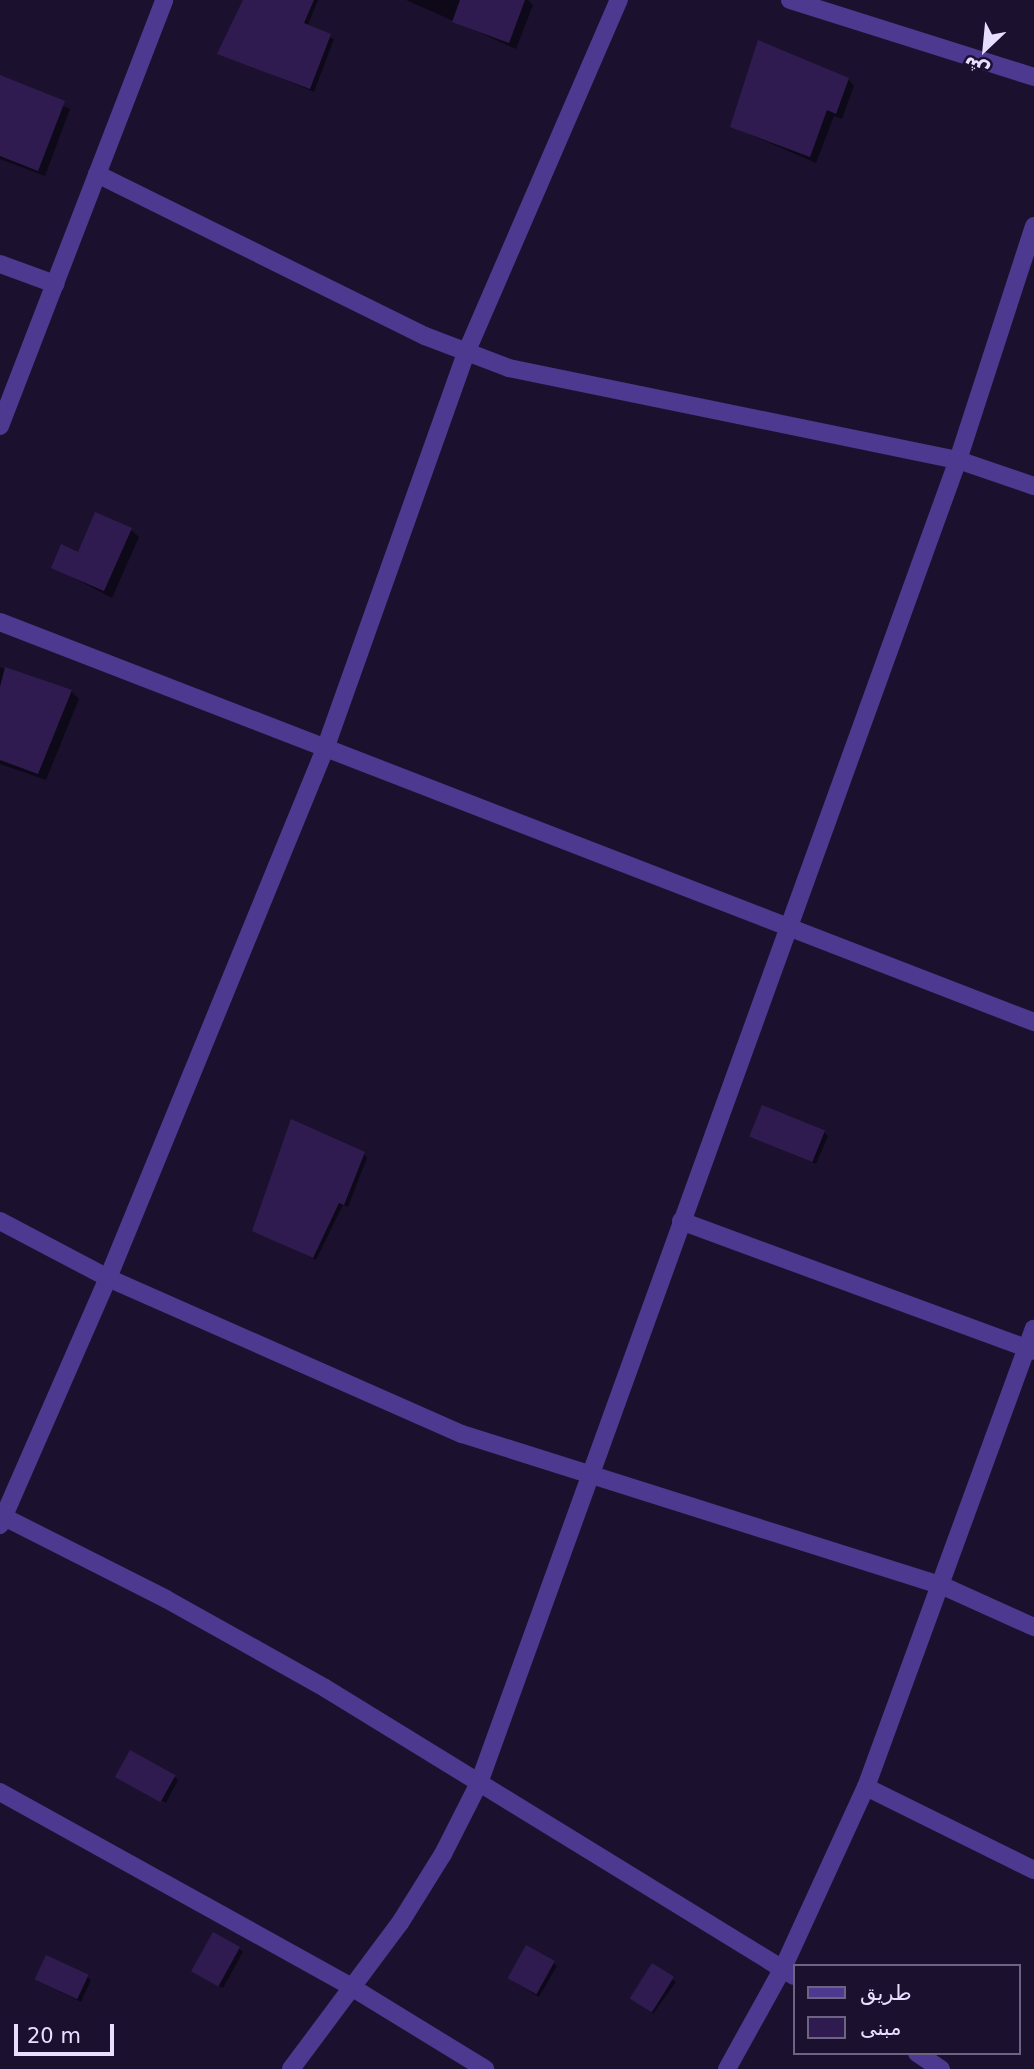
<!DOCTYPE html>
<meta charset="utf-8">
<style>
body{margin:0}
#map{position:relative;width:1034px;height:2069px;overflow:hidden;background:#1b112e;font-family:"DejaVu Sans","Noto Sans Arabic",sans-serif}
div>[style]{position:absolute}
.shadow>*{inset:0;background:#0007}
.building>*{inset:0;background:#301b50;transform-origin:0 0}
.minor>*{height:18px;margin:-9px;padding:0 9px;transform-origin:9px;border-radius:9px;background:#4d398f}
span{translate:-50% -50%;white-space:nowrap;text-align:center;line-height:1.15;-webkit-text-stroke:5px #1b112e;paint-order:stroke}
.legend{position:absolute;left:793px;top:1964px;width:228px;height:91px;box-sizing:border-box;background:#1b112e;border:2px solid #6d6382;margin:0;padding:9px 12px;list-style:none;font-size:21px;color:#e8deff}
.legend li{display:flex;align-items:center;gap:14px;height:35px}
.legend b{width:35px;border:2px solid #6d6382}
.north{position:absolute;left:950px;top:14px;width:70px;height:70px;-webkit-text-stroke:5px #1b112e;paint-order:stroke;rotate:206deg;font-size:19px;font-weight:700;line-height:28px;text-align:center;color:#e8deff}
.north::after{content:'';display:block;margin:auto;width:24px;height:32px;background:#e8deff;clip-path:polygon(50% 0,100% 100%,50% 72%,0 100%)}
.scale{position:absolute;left:14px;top:2024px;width:100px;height:32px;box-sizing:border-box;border:4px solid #e8deff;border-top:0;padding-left:9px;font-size:21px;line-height:24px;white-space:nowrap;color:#e8deff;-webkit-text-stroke:5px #1b112e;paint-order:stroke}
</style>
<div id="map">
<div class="shadow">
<i style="clip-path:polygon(245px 0,318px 0,307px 27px,334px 39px,314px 92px,219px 53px)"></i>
<i style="clip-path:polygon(406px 0,528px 0,533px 5px,516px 49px)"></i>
<i style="clip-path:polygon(0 78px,70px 109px,45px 176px,0 159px)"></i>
<i style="clip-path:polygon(848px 79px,854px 86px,842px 119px,834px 116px,816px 163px,732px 127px)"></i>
<i style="clip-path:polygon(131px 530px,139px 537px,112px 598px,53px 567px)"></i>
<i style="clip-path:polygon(0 667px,71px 691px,79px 699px,46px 780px,0 764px)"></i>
<i style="clip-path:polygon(824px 1132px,828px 1136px,816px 1164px,753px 1137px)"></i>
<i style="clip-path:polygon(364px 1154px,367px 1158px,348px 1207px,343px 1205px,316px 1260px,254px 1231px)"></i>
<i style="clip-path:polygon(175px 1777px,178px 1780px,166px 1803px,118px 1778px)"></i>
<i style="clip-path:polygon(239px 1948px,243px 1952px,223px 1988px,194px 1972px)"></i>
<i style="clip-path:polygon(553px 1963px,557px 1966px,539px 1997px,513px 1981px)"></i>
<i style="clip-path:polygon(653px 1966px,676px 1982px,653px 2014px,634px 2000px)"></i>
<i style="clip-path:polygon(88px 1977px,91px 1980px,81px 2002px,38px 1981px)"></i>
</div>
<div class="building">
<i style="clip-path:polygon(243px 0,314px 0,304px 23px,331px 34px,310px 89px,217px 54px)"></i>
<i style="clip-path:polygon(460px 0,525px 0,509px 43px,452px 22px)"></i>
<i style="clip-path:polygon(758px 40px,849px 78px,836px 114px,827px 110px,810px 157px,730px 127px)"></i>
<i style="clip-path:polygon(0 75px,65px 101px,38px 171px,0 156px)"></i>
<i style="clip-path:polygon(95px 512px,132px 528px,104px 591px,51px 568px,61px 544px,78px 552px)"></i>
<i style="clip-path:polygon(5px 667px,72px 690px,38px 774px,0 760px,0 687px)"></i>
<i style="left:762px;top:1105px;width:68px;height:34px;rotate:22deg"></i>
<i style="clip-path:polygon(291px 1119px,365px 1152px,344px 1205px,339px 1203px,313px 1258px,252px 1231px)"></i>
<i style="left:130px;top:1750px;width:52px;height:31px;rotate:29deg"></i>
<i style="left:213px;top:1932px;width:31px;height:45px;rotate:29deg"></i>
<i style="left:526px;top:1945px;width:33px;height:38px;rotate:29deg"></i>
<i style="left:46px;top:1955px;width:47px;height:27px;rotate:25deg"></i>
<i style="left:652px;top:1963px;width:26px;height:42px;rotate:32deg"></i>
</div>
<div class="minor">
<i style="left:790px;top:0;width:256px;rotate:17.5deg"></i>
<i style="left:97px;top:174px;width:366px;rotate:26.3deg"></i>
<i style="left:425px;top:336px;width:90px;rotate:20.9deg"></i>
<i style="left:509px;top:368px;width:458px;rotate:11.6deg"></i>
<i style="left:958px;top:460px;width:80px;rotate:18.9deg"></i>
<i style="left:0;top:264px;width:59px;rotate:20deg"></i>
<i style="left:0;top:426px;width:456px;rotate:-68.9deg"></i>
<i style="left:0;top:622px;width:1109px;rotate:21.15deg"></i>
<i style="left:0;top:1221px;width:122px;rotate:27.8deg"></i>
<i style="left:108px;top:1278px;width:387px;rotate:23.8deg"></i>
<i style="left:462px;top:1434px;width:504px;rotate:17.54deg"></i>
<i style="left:943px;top:1586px;width:100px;rotate:24.3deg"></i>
<i style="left:681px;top:1221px;width:376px;rotate:20.2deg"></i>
<i style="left:0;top:1515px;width:186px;rotate:26.8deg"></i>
<i style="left:166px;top:1599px;width:182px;rotate:29.2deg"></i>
<i style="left:325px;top:1688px;width:550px;rotate:31.55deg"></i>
<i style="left:0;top:1525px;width:270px;rotate:-66.4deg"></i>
<i style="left:108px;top:1278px;width:572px;rotate:-67.7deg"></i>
<i style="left:325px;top:749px;width:420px;rotate:-70.4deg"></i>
<i style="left:466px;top:353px;width:385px;rotate:-66.6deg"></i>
<i style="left:866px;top:1787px;width:187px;rotate:26.3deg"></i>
<i style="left:0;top:1792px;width:404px;rotate:29deg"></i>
<i style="left:353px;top:1988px;width:155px;rotate:31.5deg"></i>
<i style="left:917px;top:2053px;width:29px;rotate:34deg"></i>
<i style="left:291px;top:2069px;width:182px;rotate:-53.3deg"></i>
<i style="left:400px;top:1923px;width:81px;rotate:-58.1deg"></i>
<i style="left:443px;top:1854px;width:80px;rotate:-63.1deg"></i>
<i style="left:479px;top:1783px;width:1407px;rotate:-70.1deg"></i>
<i style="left:958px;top:460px;width:246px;rotate:-72deg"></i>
<i style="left:727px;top:2069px;width:115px;rotate:-61deg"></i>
<i style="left:783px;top:1968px;width:199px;rotate:-65.4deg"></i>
<i style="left:866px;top:1787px;width:488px;rotate:-69.9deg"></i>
</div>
<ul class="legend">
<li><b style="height:9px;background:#4d398f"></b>طريق</li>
<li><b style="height:19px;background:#301b50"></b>مبنى</li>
</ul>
<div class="north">ش</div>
<div class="scale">20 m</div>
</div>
